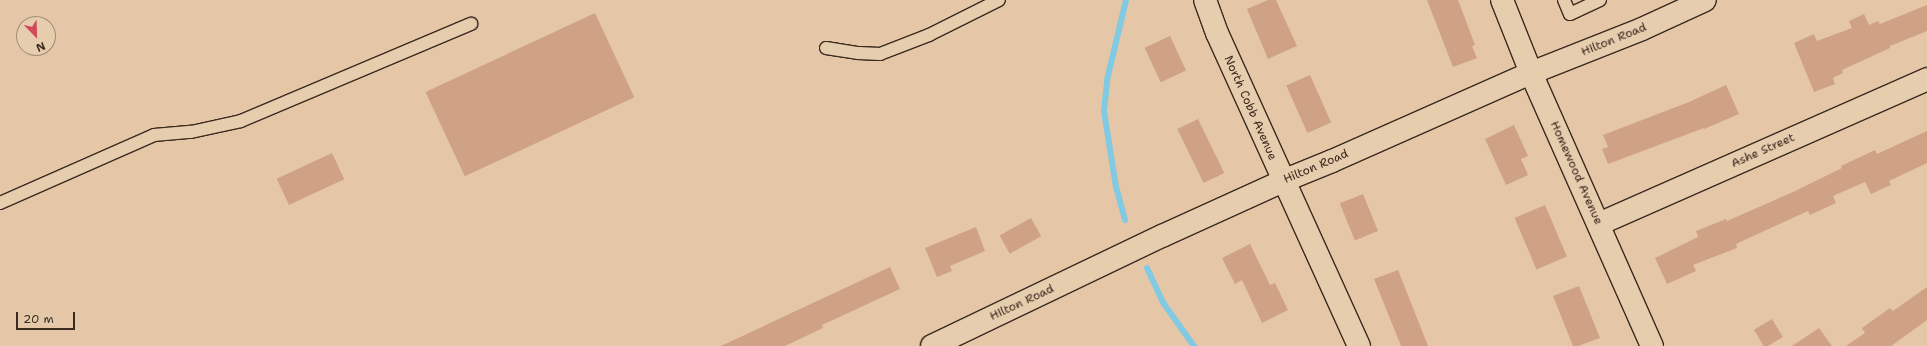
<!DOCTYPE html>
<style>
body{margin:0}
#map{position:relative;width:1927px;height:346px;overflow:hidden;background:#e5c7a8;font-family:"Shantell Sans",sans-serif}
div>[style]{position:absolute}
.stream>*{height:6px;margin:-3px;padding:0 3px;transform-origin:3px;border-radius:3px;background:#81cae2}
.building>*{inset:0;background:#cfa185;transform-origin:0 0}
.roads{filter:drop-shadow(1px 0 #3b2a1e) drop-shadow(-1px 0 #3b2a1e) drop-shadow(0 1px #3b2a1e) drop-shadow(0 -1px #3b2a1e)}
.lane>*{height:12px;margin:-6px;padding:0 6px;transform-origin:6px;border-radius:6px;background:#e6cdae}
.street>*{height:22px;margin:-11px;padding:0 11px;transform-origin:11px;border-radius:11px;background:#e6cdae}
span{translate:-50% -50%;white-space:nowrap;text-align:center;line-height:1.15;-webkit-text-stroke:4px #e6cdae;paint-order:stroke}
.street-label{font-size:12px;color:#3b2a1e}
.north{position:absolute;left:16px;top:16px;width:40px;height:40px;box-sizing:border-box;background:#e6cdae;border:1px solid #a28c74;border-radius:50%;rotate:157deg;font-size:11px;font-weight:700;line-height:16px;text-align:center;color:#3b2a1e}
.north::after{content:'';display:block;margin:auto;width:14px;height:18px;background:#d1495b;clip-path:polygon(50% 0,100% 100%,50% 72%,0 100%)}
.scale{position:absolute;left:16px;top:312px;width:59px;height:18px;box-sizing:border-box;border:2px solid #3b2a1e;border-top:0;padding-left:5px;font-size:12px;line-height:14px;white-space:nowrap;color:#3b2a1e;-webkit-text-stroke:3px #e6cdae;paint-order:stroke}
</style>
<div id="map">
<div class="stream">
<i style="left:1125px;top:220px;width:34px;rotate:-105deg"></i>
<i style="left:1116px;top:187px;width:77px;rotate:-99deg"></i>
<i style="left:1104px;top:111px;width:31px;rotate:-84deg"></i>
<i style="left:1107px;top:80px;width:82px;rotate:-76.6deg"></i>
<i style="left:1147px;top:268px;width:40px;rotate:65deg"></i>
<i style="left:1164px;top:304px;width:52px;rotate:54.5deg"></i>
</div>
<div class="building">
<i style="clip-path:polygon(1268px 0,1276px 0,1297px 46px,1268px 59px,1247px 9px)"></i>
<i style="clip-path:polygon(1427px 0,1458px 0,1475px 45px,1472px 46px,1477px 58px,1453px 67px)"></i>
<i style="clip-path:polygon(1927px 5px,1927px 31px,1890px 46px,1890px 48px,1842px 70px,1843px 73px,1833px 78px,1835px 84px,1814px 92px,1794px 43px,1814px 34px,1817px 41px,1852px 28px,1849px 21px,1864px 14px,1869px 25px,1878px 21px,1880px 24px)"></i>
<i style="left:595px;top:13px;width:93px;height:187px;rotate:65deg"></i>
<i style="left:1170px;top:36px;width:38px;height:28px;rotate:65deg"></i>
<i style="left:1310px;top:75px;width:52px;height:26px;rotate:66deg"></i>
<i style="clip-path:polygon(1726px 85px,1739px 114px,1704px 129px,1704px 128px,1608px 164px,1602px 149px,1608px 147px,1603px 135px,1689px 102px)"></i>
<i style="left:1198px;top:119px;width:60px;height:23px;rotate:64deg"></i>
<i style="clip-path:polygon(1514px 125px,1528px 156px,1521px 159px,1528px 175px,1506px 185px,1485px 139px)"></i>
<i style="clip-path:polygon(1927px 131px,1927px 163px,1889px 181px,1891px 185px,1871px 194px,1865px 182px,1833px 196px,1836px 203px,1810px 215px,1808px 211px,1736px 244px,1737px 248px,1693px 265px,1696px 271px,1667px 284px,1655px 258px,1698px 237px,1696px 231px,1726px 219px,1727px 221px,1793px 192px,1842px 168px,1841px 166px,1875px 150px,1877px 154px)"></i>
<i style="left:332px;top:153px;width:29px;height:61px;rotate:65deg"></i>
<i style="left:1363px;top:194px;width:40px;height:25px;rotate:68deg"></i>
<i style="left:1545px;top:205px;width:56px;height:33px;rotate:67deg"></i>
<i style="left:1031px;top:218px;width:21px;height:36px;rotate:61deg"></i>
<i style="clip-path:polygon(976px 227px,985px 251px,950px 266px,952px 271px,937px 277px,925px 248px)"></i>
<i style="clip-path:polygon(1250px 244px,1270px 285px,1275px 283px,1288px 310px,1262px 323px,1242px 280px,1235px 284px,1222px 258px)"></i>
<i style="clip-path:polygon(890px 267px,900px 289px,822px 325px,823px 328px,785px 346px,721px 346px)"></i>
<i style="clip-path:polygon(1398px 270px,1428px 346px,1401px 346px,1374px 279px)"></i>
<i style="clip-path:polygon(1579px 286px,1600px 338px,1578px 346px,1573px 346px,1553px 296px)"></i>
<i style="clip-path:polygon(1927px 287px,1927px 320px,1891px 346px,1846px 346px,1865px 333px,1862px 328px,1890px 308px,1893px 311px)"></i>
<i style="left:1772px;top:319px;width:21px;height:21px;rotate:59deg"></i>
<i style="clip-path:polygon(1819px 328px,1832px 346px,1792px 346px)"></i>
</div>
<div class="roads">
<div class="lane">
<i style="left:1564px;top:0;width:15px;rotate:67deg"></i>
<i style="left:1570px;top:14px;width:33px;rotate:-25deg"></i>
<i style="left:826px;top:48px;width:33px;rotate:9deg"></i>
<i style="left:859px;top:53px;width:21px;rotate:3deg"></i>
<i style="left:880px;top:54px;width:53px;rotate:-21.2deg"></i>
<i style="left:929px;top:35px;width:78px;rotate:-26.6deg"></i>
<i style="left:0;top:203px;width:168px;rotate:-23.8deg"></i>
<i style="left:154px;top:135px;width:37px;rotate:-5deg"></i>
<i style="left:191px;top:132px;width:51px;rotate:-12.4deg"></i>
<i style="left:241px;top:121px;width:250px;rotate:-22.9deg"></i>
</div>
<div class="street">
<i style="left:1205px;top:0;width:35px;rotate:70deg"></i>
<i style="left:1217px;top:33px;width:344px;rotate:65.6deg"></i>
<i style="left:1502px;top:0;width:79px;rotate:68.3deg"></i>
<i style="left:1531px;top:73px;width:299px;rotate:66.1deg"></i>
<i style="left:1599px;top:224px;width:359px;rotate:-23.8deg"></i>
<i style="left:932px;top:346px;width:255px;rotate:-25.6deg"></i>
<i style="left:1162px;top:236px;width:133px;rotate:-24.4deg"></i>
<i style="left:1283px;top:181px;width:53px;rotate:-22.2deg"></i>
<i style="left:1332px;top:161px;width:218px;rotate:-23.9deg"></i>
<i style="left:1531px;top:73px;width:119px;rotate:-21.6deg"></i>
<i style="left:1642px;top:29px;width:69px;rotate:-24.7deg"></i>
</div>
</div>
<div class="street-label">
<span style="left:1614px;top:40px;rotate:-22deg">Hilton Road</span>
<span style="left:1250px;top:108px;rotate:66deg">North Cobb Avenue</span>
<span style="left:1763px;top:151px;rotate:-24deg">Ashe Street</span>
<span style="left:1316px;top:167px;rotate:-23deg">Hilton Road</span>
<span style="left:1576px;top:173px;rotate:66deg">Homewood Avenue</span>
<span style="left:1022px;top:303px;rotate:-25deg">Hilton Road</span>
</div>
<div class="north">N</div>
<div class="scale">20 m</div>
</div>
